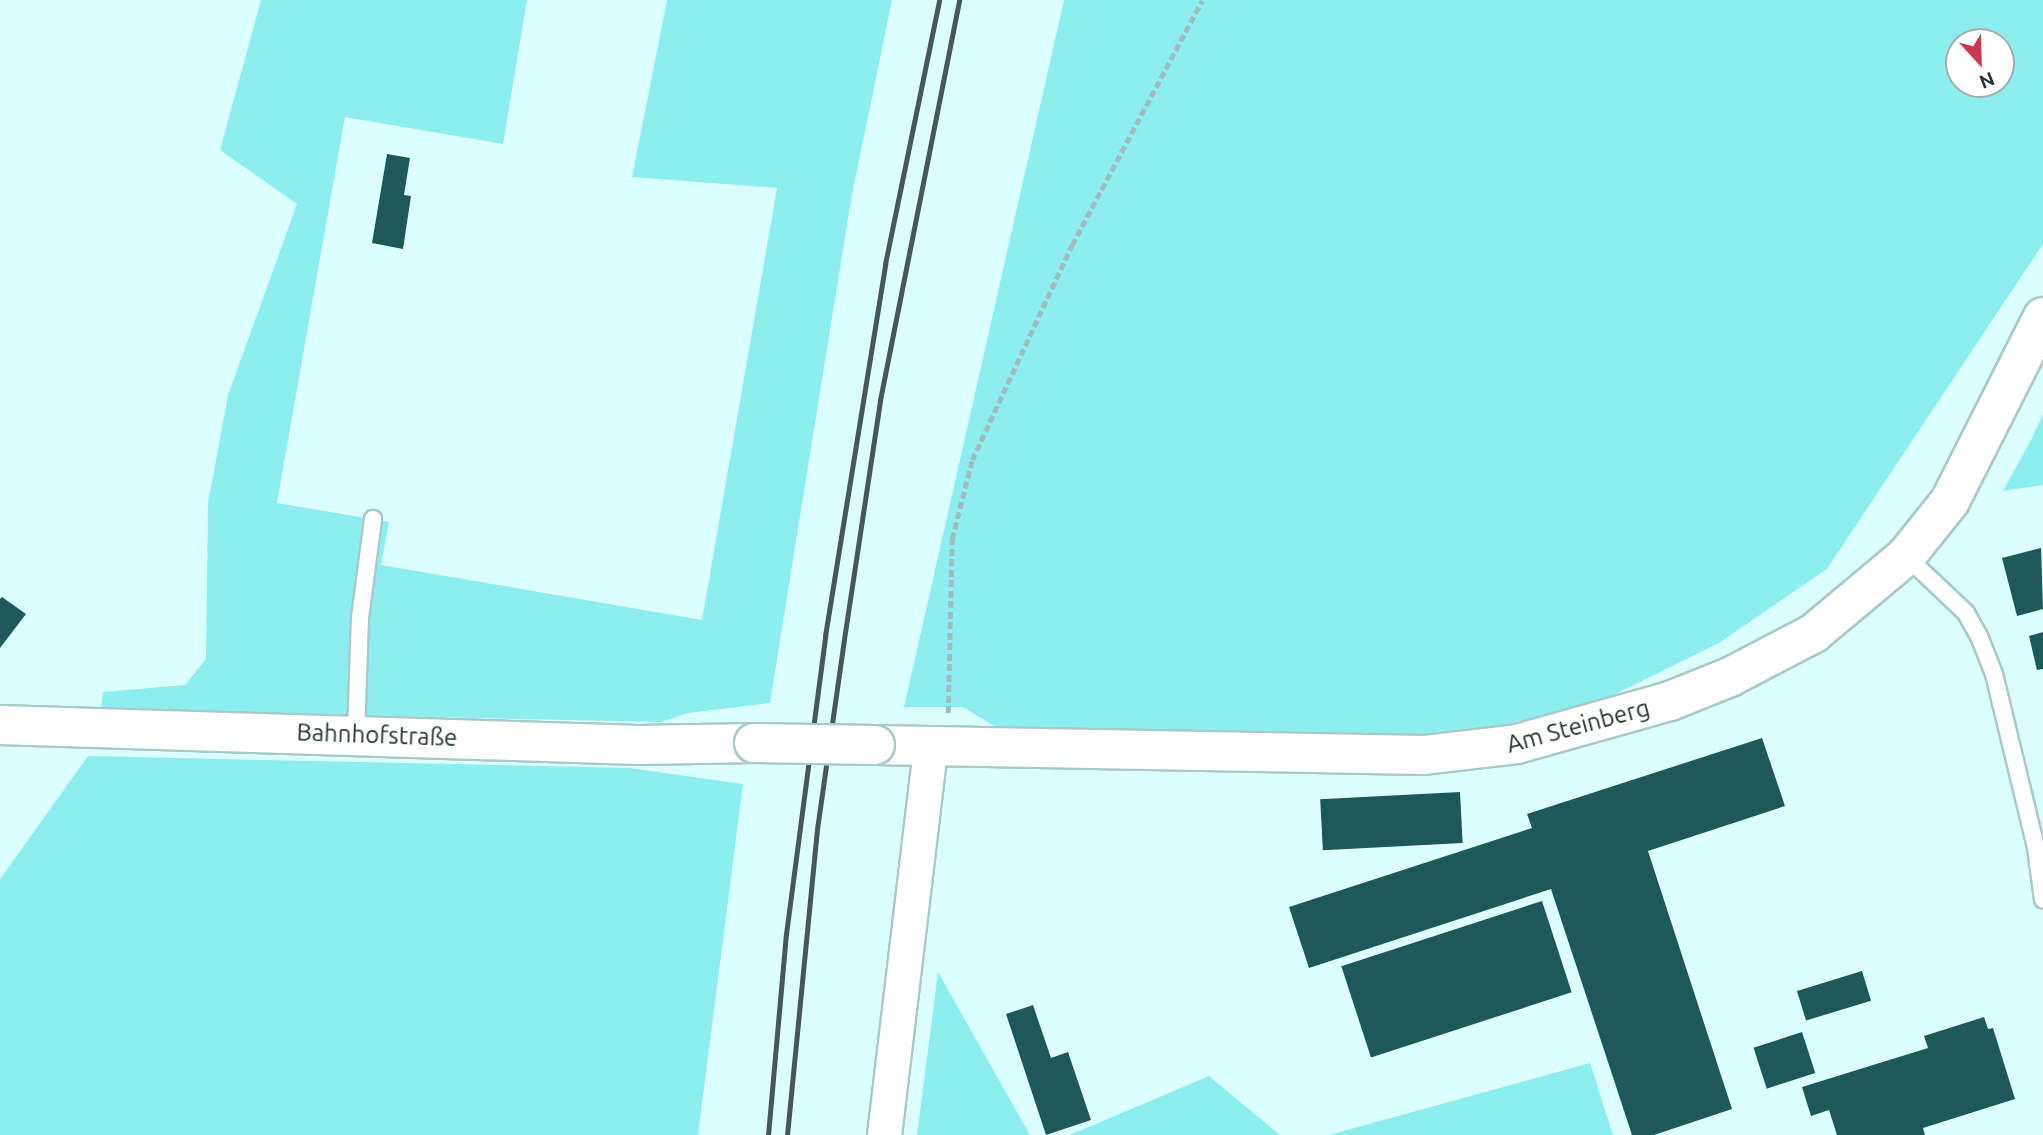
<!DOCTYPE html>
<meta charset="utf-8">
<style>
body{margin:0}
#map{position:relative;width:2043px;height:1135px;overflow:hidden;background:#dcffff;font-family:Ubuntu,sans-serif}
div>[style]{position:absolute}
.green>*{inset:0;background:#8deeef}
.building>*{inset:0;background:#1e595a;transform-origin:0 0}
.path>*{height:4.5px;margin-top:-2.25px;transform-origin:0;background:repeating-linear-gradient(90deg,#a0bcbc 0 7px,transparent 0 10.5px)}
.roads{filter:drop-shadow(2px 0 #a9caca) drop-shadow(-2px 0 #a9caca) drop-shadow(0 2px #a9caca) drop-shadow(0 -2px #a9caca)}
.service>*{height:16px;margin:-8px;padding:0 8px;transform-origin:8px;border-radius:8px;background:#fff}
.minor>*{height:33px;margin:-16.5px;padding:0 16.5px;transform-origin:16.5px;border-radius:16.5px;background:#fff}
.secondary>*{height:38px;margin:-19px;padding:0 19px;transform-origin:19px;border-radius:19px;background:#fff}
.rail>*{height:5px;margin:-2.5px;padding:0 2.5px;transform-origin:2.5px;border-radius:2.5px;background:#465858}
.bridges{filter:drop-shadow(2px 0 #a9caca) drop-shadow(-2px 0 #a9caca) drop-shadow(0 2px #a9caca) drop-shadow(0 -2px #a9caca)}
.secondary-bridge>*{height:38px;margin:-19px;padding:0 19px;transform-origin:19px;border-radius:19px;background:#fff}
span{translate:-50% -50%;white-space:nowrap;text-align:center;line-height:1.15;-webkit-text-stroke:7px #fff;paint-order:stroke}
.street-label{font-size:24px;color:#253333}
.north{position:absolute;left:1945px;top:28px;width:70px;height:70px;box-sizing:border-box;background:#fff;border:2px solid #a8adad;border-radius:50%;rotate:158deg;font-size:19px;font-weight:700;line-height:28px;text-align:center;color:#253333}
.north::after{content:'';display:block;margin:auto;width:24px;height:32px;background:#c9394f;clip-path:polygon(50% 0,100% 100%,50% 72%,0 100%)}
</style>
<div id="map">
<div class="green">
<i style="clip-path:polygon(261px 0,527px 0,503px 144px,345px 117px,277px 503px,389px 522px,381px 565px,702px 620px,777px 188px,632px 177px,667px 0,892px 0,851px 200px,770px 703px,688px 713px,660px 722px,101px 710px,103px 692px,185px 685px,206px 659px,208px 503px,228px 395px,297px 204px,220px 150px)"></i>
<i style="clip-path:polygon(evenodd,1064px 0,2043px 0,2043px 244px,1827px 569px,1719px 643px,1583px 710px,1492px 732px,1403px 737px,994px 726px,963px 707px,904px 707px,1064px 0,1959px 42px,2001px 42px,2001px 84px,1959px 84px,1959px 42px)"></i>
<i style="clip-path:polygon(2043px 414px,2043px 485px,2003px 491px,2031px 440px)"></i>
<i style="clip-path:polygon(88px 756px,629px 768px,743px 784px,698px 1135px,0 1135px,0 879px)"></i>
<i style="clip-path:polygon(938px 972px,1030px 1135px,917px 1135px)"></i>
<i style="clip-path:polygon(1590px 1063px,1613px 1135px,1329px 1135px)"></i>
<i style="clip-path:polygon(1209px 1076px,1280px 1135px,1070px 1135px)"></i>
</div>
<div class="building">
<i style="clip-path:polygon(387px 154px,410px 158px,404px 195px,411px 196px,403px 249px,372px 243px)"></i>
<i style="clip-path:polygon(2041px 548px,2043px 609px,2017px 616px,2002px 558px)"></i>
<i style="clip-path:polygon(2px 597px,26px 614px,0 648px,0 599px)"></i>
<i style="clip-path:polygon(2043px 632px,2043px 669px,2037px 670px,2029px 636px)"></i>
<i style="clip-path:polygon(1762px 738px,1785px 806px,1648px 851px,1732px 1109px,1654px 1135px,1632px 1135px,1551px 889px,1309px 968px,1289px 907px,1532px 828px,1527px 814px)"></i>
<i style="left:1460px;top:792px;width:51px;height:140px;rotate:87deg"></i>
<i style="left:1542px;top:901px;width:96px;height:211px;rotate:72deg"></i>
<i style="left:1862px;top:971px;width:31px;height:68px;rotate:73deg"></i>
<i style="clip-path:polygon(1033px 1005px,1051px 1058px,1068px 1052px,1091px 1120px,1046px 1135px,1006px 1014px)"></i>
<i style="clip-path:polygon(1984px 1017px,1988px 1029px,1993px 1028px,2015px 1099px,1923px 1128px,1925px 1135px,1837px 1135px,1829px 1110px,1811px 1116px,1802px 1087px,1928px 1048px,1924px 1036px)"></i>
<i style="left:1802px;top:1032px;width:43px;height:51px;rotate:72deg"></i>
</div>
<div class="path">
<i style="left:948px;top:713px;width:174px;rotate:-88.7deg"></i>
<i style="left:952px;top:539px;width:81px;rotate:-75.8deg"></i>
<i style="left:972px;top:460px;width:237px;rotate:-65.1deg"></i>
<i style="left:1072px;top:245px;width:277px;rotate:-62deg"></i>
</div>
<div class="roads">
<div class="service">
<i style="left:1906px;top:556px;width:83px;rotate:43.5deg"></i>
<i style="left:1966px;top:613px;width:26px;rotate:61deg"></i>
<i style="left:1979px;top:636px;width:41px;rotate:68.5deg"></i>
<i style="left:1994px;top:674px;width:179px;rotate:76.4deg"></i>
<i style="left:2036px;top:848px;width:52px;rotate:82.3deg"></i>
<i style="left:356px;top:733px;width:115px;rotate:-88deg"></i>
<i style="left:360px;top:618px;width:100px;rotate:-82.5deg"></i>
</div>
<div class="minor">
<i style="left:884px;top:1135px;width:391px;rotate:-83.2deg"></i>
</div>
<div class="secondary">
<i style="left:0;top:725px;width:639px;rotate:1.79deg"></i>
<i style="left:639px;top:745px;width:115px;rotate:-1deg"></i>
<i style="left:875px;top:745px;width:549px;rotate:1.04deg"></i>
<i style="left:1424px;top:755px;width:94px;rotate:-6.7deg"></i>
<i style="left:1517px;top:744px;width:159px;rotate:-15.7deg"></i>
<i style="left:1670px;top:701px;width:65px;rotate:-21.8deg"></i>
<i style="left:1730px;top:677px;width:95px;rotate:-27.6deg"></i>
<i style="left:1814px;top:633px;width:120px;rotate:-39.9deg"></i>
<i style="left:1906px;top:556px;width:70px;rotate:-51.3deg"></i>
<i style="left:1950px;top:501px;width:206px;rotate:-63.2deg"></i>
</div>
</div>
<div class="rail">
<i style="left:768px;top:1135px;width:202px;rotate:-84.9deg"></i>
<i style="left:786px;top:934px;width:301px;rotate:-82.5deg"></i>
<i style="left:825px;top:636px;width:377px;rotate:-80.8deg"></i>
<i style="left:885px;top:264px;width:269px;rotate:-78.4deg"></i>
<i style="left:787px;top:1135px;width:307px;rotate:-84.4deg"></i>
<i style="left:817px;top:829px;width:192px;rotate:-81.9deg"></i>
<i style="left:844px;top:639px;width:242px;rotate:-81.4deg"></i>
<i style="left:880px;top:400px;width:408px;rotate:-78.8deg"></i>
</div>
<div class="bridges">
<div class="secondary-bridge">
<i style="left:754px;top:743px;width:121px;rotate:0.9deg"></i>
</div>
</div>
<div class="street-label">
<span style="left:1578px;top:726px;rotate:-15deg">Am Steinberg</span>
<span style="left:377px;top:735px;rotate:2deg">Bahnhofstraße</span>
</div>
<div class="north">N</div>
</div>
